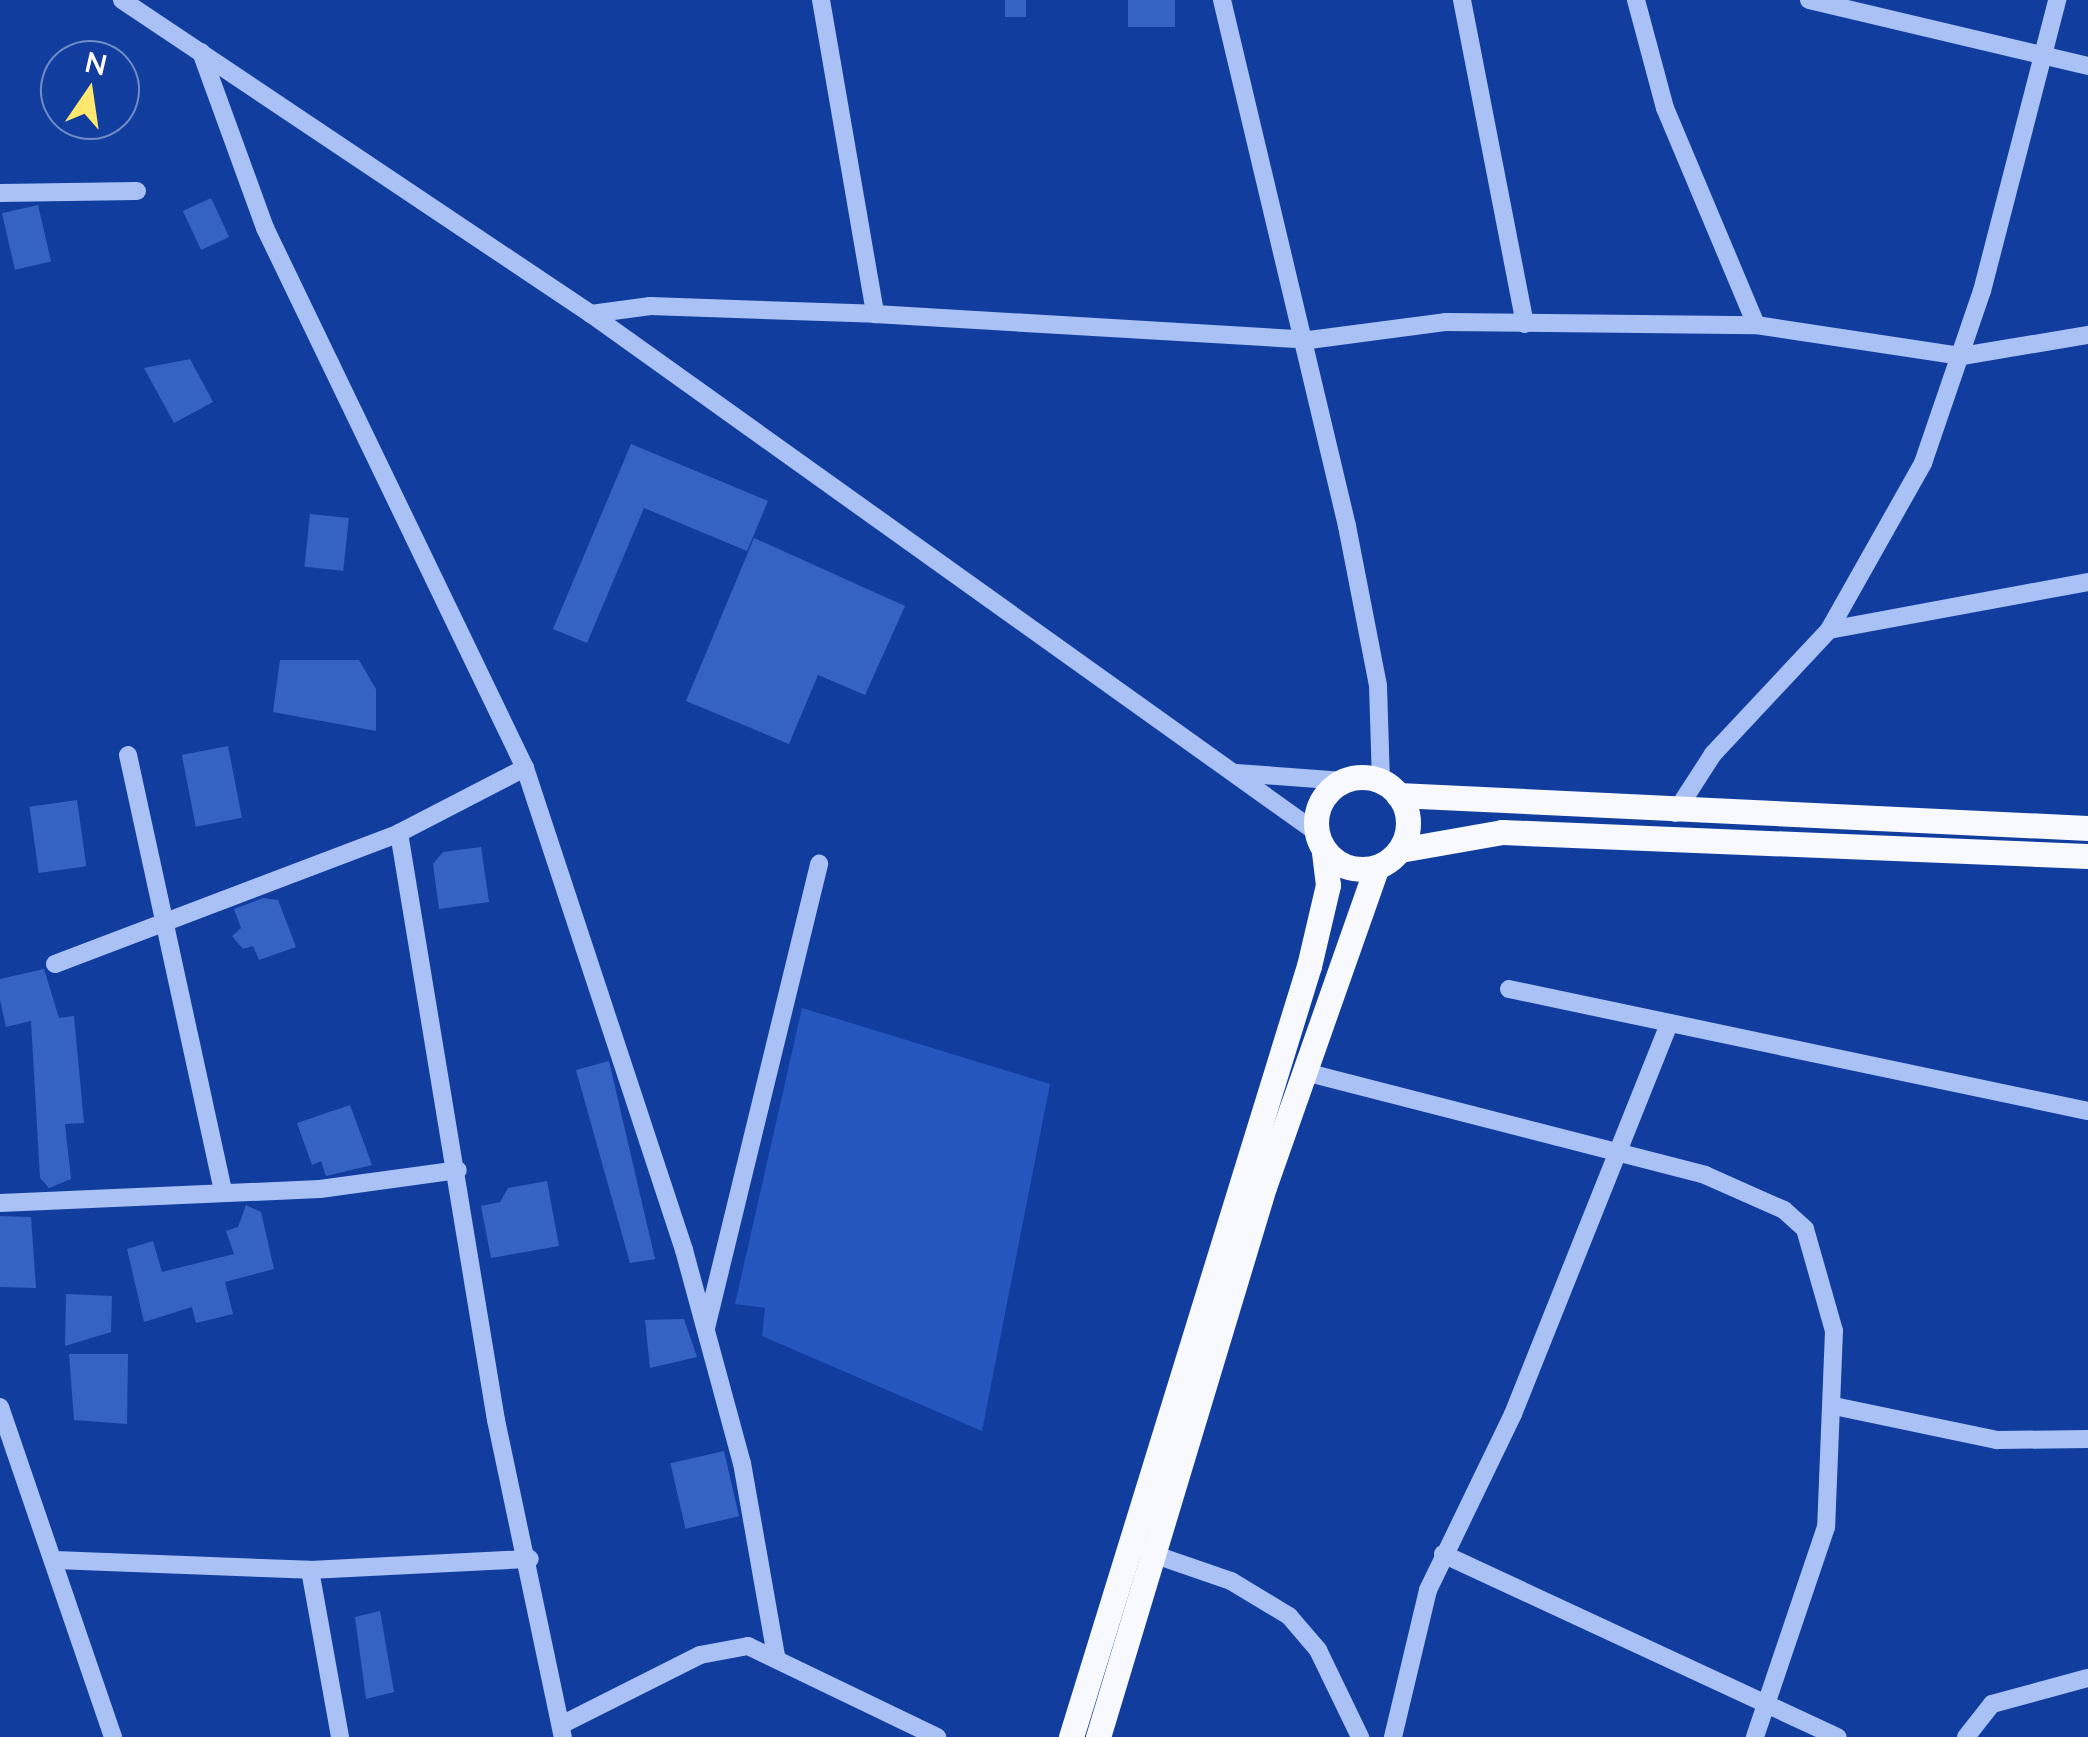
<!DOCTYPE html>
<style>
body{margin:0}
#map{position:relative;width:2088px;height:1737px;overflow:hidden;background:#113d9f;font-family:Lato,sans-serif}
div>[style]{position:absolute}
.green>*{inset:0;background:#2456be}
.building>*{inset:0;background:#3563c4;transform-origin:0 0}
.minor>*{height:18px;margin:-9px;padding:0 9px;transform-origin:9px;border-radius:9px;background:#a9c1f5}
.major>*{height:25px;margin:-12.5px;padding:0 12.5px;transform-origin:12.5px;border-radius:12.5px;background:#f7f9ff}
.major>.ring{margin:-12.5px;padding:0;box-sizing:content-box;background:none;border:25px solid #f7f9ff;border-radius:50%}
span{translate:-50% -50%;white-space:nowrap;text-align:center;line-height:1.15;-webkit-text-stroke:10px #113d9f;paint-order:stroke}
.north{position:absolute;left:40px;top:40px;width:100px;height:100px;box-sizing:border-box;background:#113d9f;border:2px solid #708bc5;border-radius:50%;rotate:13deg;font-size:28px;font-weight:700;line-height:40px;text-align:center;color:#fff}
.north::after{content:'';display:block;margin:auto;width:35px;height:45px;background:#ffe86d;clip-path:polygon(50% 0,100% 100%,50% 72%,0 100%)}
</style>
<div id="map">
<div class="green">
<i style="clip-path:polygon(802px 1008px,1050px 1084px,982px 1431px,762px 1336px,765px 1308px,735px 1304px)"></i>
</div>
<div class="building">
<i style="left:1005px;top:0;width:21px;height:17px"></i>
<i style="left:1128px;top:0;width:47px;height:27px"></i>
<i style="left:211px;top:198px;width:43px;height:31px;rotate:65deg"></i>
<i style="left:38px;top:205px;width:58px;height:37px;rotate:77deg"></i>
<i style="clip-path:polygon(190px 359px,213px 402px,174px 423px,144px 368px)"></i>
<i style="clip-path:polygon(631px 444px,768px 501px,747px 551px,644px 508px,587px 643px,553px 629px)"></i>
<i style="left:310px;top:514px;width:39px;height:53px;rotate:6deg"></i>
<i style="clip-path:polygon(754px 538px,905px 606px,865px 695px,818px 675px,789px 744px,686px 701px)"></i>
<i style="clip-path:polygon(280px 660px,359px 660px,376px 689px,376px 731px,273px 712px)"></i>
<i style="left:228px;top:746px;width:73px;height:47px;rotate:79deg"></i>
<i style="left:77px;top:800px;width:67px;height:48px;rotate:82deg"></i>
<i style="clip-path:polygon(481px 847px,489px 902px,439px 909px,433px 864px,443px 852px)"></i>
<i style="clip-path:polygon(263px 898px,278px 900px,296px 947px,259px 960px,253px 946px,243px 949px,232px 936px,241px 928px,234px 909px)"></i>
<i style="clip-path:polygon(44px 969px,59px 1018px,74px 1016px,84px 1123px,65px 1124px,71px 1179px,49px 1188px,40px 1178px,31px 1021px,6px 1027px,0 1000px,0 979px)"></i>
<i style="clip-path:polygon(609px 1061px,655px 1259px,630px 1263px,576px 1070px)"></i>
<i style="clip-path:polygon(350px 1105px,372px 1165px,326px 1176px,321px 1161px,312px 1165px,297px 1123px)"></i>
<i style="clip-path:polygon(547px 1181px,559px 1246px,491px 1258px,481px 1206px,500px 1202px,508px 1188px)"></i>
<i style="clip-path:polygon(246px 1205px,261px 1212px,274px 1269px,225px 1282px,233px 1314px,196px 1323px,192px 1307px,144px 1322px,127px 1249px,153px 1241px,162px 1272px,234px 1254px,226px 1231px,238px 1227px)"></i>
<i style="clip-path:polygon(0 1216px,31px 1217px,36px 1288px,0 1287px)"></i>
<i style="clip-path:polygon(66px 1294px,112px 1296px,111px 1332px,65px 1346px)"></i>
<i style="clip-path:polygon(684px 1319px,697px 1357px,650px 1368px,645px 1320px)"></i>
<i style="clip-path:polygon(69px 1354px,128px 1354px,127px 1424px,74px 1420px)"></i>
<i style="left:724px;top:1451px;width:67px;height:55px;rotate:77deg"></i>
<i style="clip-path:polygon(380px 1611px,394px 1692px,366px 1699px,355px 1617px)"></i>
</div>
<div class="minor">
<i style="left:122px;top:0;width:564px;rotate:33.8deg"></i>
<i style="left:591px;top:314px;width:891px;rotate:35.55deg"></i>
<i style="left:821px;top:0;width:319px;rotate:80.2deg"></i>
<i style="left:1222px;top:0;width:541px;rotate:76.63deg"></i>
<i style="left:1347px;top:526px;width:163px;rotate:79deg"></i>
<i style="left:1378px;top:686px;width:96px;rotate:88.2deg"></i>
<i style="left:1462px;top:0;width:330px;rotate:79deg"></i>
<i style="left:1636px;top:0;width:112px;rotate:75deg"></i>
<i style="left:1665px;top:108px;width:235px;rotate:67.2deg"></i>
<i style="left:1809px;top:0;width:287px;rotate:13.3deg"></i>
<i style="left:201px;top:52px;width:187px;rotate:70deg"></i>
<i style="left:265px;top:228px;width:599px;rotate:64.29deg"></i>
<i style="left:525px;top:768px;width:508px;rotate:71.74deg"></i>
<i style="left:684px;top:1250px;width:221px;rotate:74.8deg"></i>
<i style="left:742px;top:1463px;width:196px;rotate:80deg"></i>
<i style="left:0;top:193px;width:137px;rotate:-0.8deg"></i>
<i style="left:591px;top:314px;width:60px;rotate:-7.7deg"></i>
<i style="left:650px;top:306px;width:225px;rotate:2deg"></i>
<i style="left:875px;top:314px;width:435px;rotate:3.4deg"></i>
<i style="left:1309px;top:340px;width:137px;rotate:-7.5deg"></i>
<i style="left:1445px;top:322px;width:311px;rotate:0.6deg"></i>
<i style="left:1756px;top:325px;width:208px;rotate:8.6deg"></i>
<i style="left:1962px;top:356px;width:128px;rotate:-9.5deg"></i>
<i style="left:1829px;top:630px;width:263px;rotate:-10.5deg"></i>
<i style="left:128px;top:755px;width:446px;rotate:77.7deg"></i>
<i style="left:1236px;top:773px;width:108px;rotate:4.2deg"></i>
<i style="left:1675px;top:813px;width:70px;rotate:-57.2deg"></i>
<i style="left:1713px;top:754px;width:170px;rotate:-46.9deg"></i>
<i style="left:1829px;top:630px;width:192px;rotate:-60.6deg"></i>
<i style="left:1923px;top:463px;width:182px;rotate:-71.1deg"></i>
<i style="left:1982px;top:291px;width:301px;rotate:-75.5deg"></i>
<i style="left:399px;top:833px;width:595px;rotate:80.62deg"></i>
<i style="left:496px;top:1420px;width:324px;rotate:78.1deg"></i>
<i style="left:55px;top:964px;width:368px;rotate:-20.8deg"></i>
<i style="left:399px;top:833px;width:142px;rotate:-27.3deg"></i>
<i style="left:1509px;top:989px;width:592px;rotate:11.9deg"></i>
<i style="left:1305px;top:1072px;width:413px;rotate:14.4deg"></i>
<i style="left:1705px;top:1175px;width:86px;rotate:23.9deg"></i>
<i style="left:1784px;top:1210px;width:28px;rotate:42deg"></i>
<i style="left:1805px;top:1229px;width:106px;rotate:74.1deg"></i>
<i style="left:1834px;top:1331px;width:196px;rotate:92.3deg"></i>
<i style="left:1826px;top:1527px;width:222px;rotate:108.7deg"></i>
<i style="left:0;top:1203px;width:320px;rotate:-2.5deg"></i>
<i style="left:320px;top:1189px;width:139px;rotate:-7.8deg"></i>
<i style="left:706px;top:1328px;width:478px;rotate:-76.3deg"></i>
<i style="left:1834px;top:1406px;width:167px;rotate:11.8deg"></i>
<i style="left:1997px;top:1440px;width:91px;rotate:-0.6deg"></i>
<i style="left:0;top:1407px;width:349px;rotate:71.1deg"></i>
<i style="left:1144px;top:1551px;width:92px;rotate:19deg"></i>
<i style="left:1231px;top:1581px;width:68px;rotate:31.1deg"></i>
<i style="left:1289px;top:1616px;width:45px;rotate:49.5deg"></i>
<i style="left:1318px;top:1650px;width:97px;rotate:64.2deg"></i>
<i style="left:1443px;top:1554px;width:435px;rotate:24.9deg"></i>
<i style="left:55px;top:1560px;width:255px;rotate:2.2deg"></i>
<i style="left:310px;top:1570px;width:220px;rotate:-2.9deg"></i>
<i style="left:310px;top:1570px;width:170px;rotate:79.8deg"></i>
<i style="left:561px;top:1725px;width:156px;rotate:-26.7deg"></i>
<i style="left:700px;top:1655px;width:49px;rotate:-10.6deg"></i>
<i style="left:748px;top:1646px;width:210px;rotate:25.7deg"></i>
<i style="left:1393px;top:1737px;width:151px;rotate:-76.6deg"></i>
<i style="left:1428px;top:1590px;width:195px;rotate:-64.2deg"></i>
<i style="left:1513px;top:1414px;width:421px;rotate:-68.2deg"></i>
<i style="left:1966px;top:1737px;width:42px;rotate:-51.8deg"></i>
<i style="left:1992px;top:1704px;width:99px;rotate:-15.2deg"></i>
</div>
<div class="major">
<i class="ring" style="left:1316px;top:777px;width:67px;height:67px"></i>
<i style="left:1398px;top:795px;width:691px;rotate:2.74deg"></i>
<i style="left:1400px;top:850px;width:104px;rotate:-10deg"></i>
<i style="left:1502px;top:832px;width:586px;rotate:2.35deg"></i>
<i style="left:1071px;top:1737px;width:807px;rotate:-72.85deg"></i>
<i style="left:1309px;top:966px;width:83px;rotate:-76.8deg"></i>
<i style="left:1328px;top:885px;width:35px;rotate:-97deg"></i>
<i style="left:1098px;top:1737px;width:575px;rotate:-73.21deg"></i>
<i style="left:1264px;top:1187px;width:339px;rotate:-70.6deg"></i>
</div>
<div class="north">N</div>
</div>
